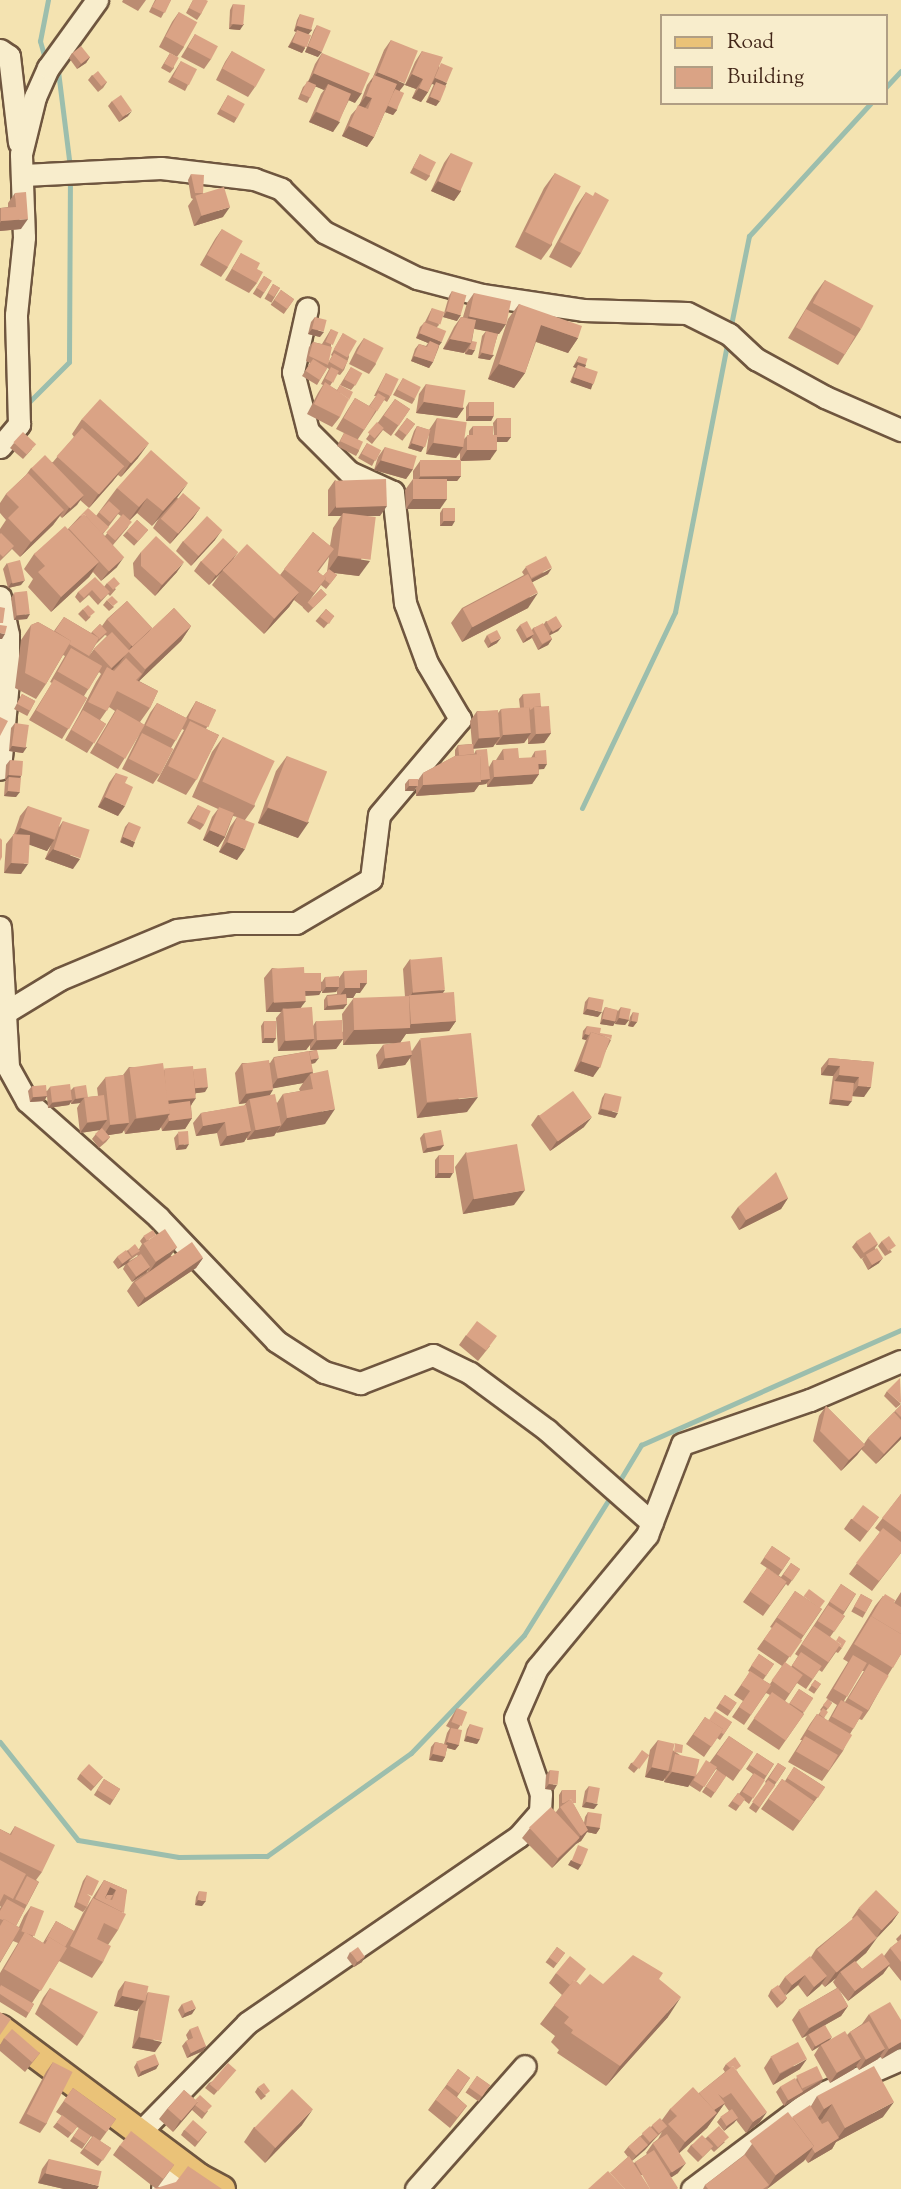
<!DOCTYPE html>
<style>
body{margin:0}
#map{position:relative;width:901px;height:2189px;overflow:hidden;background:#f4e3b1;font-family:"Sorts Mill Goudy",serif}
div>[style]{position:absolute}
.stream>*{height:5px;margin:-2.5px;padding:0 2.5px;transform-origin:2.5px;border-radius:2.5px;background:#9cbead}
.roads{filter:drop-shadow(2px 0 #6f563f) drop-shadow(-2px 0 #6f563f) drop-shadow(0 2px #6f563f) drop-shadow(0 -2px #6f563f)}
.minor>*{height:21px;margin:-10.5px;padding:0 10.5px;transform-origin:10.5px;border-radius:10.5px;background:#f8edcc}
.major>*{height:26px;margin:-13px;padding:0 13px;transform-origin:13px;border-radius:13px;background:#eac278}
.wall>*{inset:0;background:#bb8c72;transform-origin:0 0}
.shaded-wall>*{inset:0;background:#99725d;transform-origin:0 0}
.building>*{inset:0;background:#daa385;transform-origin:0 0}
span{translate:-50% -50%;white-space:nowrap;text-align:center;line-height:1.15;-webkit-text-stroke:6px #f8edcc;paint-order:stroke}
.legend{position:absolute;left:660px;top:14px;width:228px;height:91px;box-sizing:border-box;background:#f8edcc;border:2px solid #b09e84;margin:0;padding:9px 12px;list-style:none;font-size:21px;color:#432719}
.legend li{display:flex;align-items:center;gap:14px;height:35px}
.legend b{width:35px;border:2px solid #b09e84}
</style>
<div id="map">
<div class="stream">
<i style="left:46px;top:62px;width:22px;rotate:-106deg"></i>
<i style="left:40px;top:41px;width:42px;rotate:-79deg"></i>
<i style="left:54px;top:70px;width:4px;rotate:14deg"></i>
<i style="left:58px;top:71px;width:98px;rotate:82.9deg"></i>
<i style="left:885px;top:88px;width:23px;rotate:-47deg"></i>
<i style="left:730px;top:330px;width:96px;rotate:-78.6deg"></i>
<i style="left:749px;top:236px;width:180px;rotate:-47.5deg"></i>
<i style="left:28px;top:403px;width:58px;rotate:-45deg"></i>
<i style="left:69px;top:362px;width:184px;rotate:-89.7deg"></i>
<i style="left:582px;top:808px;width:217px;rotate:-64.6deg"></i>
<i style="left:675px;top:612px;width:277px;rotate:-79deg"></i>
<i style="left:617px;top:1485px;width:47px;rotate:-59deg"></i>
<i style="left:641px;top:1445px;width:284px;rotate:-23.9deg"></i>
<i style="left:0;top:1742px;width:125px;rotate:51.5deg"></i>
<i style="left:78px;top:1840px;width:102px;rotate:9.6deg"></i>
<i style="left:179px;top:1857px;width:88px;rotate:-0.7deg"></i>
<i style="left:267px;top:1856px;width:177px;rotate:-35.6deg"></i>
<i style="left:411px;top:1753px;width:163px;rotate:-46.2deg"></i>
<i style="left:524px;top:1635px;width:166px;rotate:-58deg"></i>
</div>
<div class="roads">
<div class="minor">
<i style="left:0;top:50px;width:11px;rotate:34deg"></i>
<i style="left:9px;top:56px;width:87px;rotate:83.4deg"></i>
<i style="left:24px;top:175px;width:137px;rotate:-2.9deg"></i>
<i style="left:161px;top:168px;width:94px;rotate:6.7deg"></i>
<i style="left:254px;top:179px;width:29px;rotate:20deg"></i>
<i style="left:281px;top:189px;width:61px;rotate:45deg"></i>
<i style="left:324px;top:232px;width:104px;rotate:26.3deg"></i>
<i style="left:417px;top:278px;width:67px;rotate:14.7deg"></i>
<i style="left:482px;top:295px;width:102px;rotate:8.4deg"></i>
<i style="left:583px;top:310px;width:104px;rotate:1.7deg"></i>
<i style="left:687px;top:313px;width:47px;rotate:26.6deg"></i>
<i style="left:729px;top:334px;width:37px;rotate:43deg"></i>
<i style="left:756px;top:359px;width:79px;rotate:28.8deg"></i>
<i style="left:825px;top:397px;width:83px;rotate:23.5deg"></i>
<i style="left:0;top:447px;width:30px;rotate:-50deg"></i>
<i style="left:19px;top:424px;width:109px;rotate:-91.6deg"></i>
<i style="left:16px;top:315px;width:78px;rotate:-84.1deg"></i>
<i style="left:24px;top:237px;width:83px;rotate:-92.1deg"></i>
<i style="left:21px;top:154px;width:59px;rotate:-76.2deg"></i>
<i style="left:35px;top:97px;width:32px;rotate:-66deg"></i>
<i style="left:48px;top:68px;width:84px;rotate:-54.2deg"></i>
<i style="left:0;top:597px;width:38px;rotate:78deg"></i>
<i style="left:8px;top:634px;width:47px;rotate:90deg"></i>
<i style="left:8px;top:681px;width:88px;rotate:95.2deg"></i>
<i style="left:0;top:927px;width:140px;rotate:86.7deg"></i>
<i style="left:8px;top:1067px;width:39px;rotate:61deg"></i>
<i style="left:27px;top:1101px;width:175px;rotate:41.5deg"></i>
<i style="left:158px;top:1217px;width:171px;rotate:46.4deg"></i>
<i style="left:276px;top:1341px;width:57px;rotate:32.9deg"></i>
<i style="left:324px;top:1372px;width:38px;rotate:17deg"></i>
<i style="left:360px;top:1383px;width:78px;rotate:-21deg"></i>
<i style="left:433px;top:1355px;width:41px;rotate:25.9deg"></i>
<i style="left:470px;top:1373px;width:96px;rotate:36.5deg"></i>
<i style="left:547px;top:1430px;width:140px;rotate:41.5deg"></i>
<i style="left:6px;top:1012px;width:63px;rotate:-31.4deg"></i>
<i style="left:60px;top:979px;width:127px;rotate:-22.7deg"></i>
<i style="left:177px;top:930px;width:56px;rotate:-7.1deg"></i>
<i style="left:233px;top:923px;width:63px"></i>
<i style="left:296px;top:923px;width:87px;rotate:-30.4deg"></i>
<i style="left:371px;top:879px;width:64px;rotate:-82.9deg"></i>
<i style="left:379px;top:815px;width:126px;rotate:-49.8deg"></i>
<i style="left:460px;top:719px;width:65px;rotate:-120.5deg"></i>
<i style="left:427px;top:663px;width:64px;rotate:-110.1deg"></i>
<i style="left:405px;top:603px;width:112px;rotate:-96.2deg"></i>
<i style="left:393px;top:492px;width:48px;rotate:-155.6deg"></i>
<i style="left:349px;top:472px;width:58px;rotate:-135deg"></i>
<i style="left:308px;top:431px;width:61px;rotate:-104.3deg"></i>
<i style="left:293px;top:372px;width:65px;rotate:-77.5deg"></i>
<i style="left:141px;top:2131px;width:151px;rotate:-45.5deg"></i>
<i style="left:247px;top:2023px;width:330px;rotate:-34.5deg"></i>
<i style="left:519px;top:1836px;width:32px;rotate:-49deg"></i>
<i style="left:540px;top:1812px;width:18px;rotate:-87deg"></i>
<i style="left:541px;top:1794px;width:80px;rotate:-108.9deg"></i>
<i style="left:515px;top:1718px;width:55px;rotate:-66.3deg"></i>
<i style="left:537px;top:1668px;width:173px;rotate:-50.4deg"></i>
<i style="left:647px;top:1535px;width:97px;rotate:-69deg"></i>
<i style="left:682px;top:1444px;width:135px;rotate:-19deg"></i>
<i style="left:810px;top:1400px;width:99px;rotate:-23.2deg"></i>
<i style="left:162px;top:2189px;width:21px;rotate:-47deg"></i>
<i style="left:176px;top:2174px;width:23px;rotate:7deg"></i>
<i style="left:416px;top:2189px;width:164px;rotate:-48.5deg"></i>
<i style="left:692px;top:2189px;width:155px;rotate:-36.9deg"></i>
<i style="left:816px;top:2096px;width:93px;rotate:-23.5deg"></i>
</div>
<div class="major">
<i style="left:0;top:2028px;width:249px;rotate:36.8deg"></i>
<i style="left:199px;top:2177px;width:26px;rotate:28deg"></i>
</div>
</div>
<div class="wall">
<i style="clip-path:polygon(123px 0,146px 0,138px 11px,122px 2px)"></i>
<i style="clip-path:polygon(155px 0,171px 0,161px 18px,149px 12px)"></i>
<i style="clip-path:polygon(193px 0,206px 0,201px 14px,197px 20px,186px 13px)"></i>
<i style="clip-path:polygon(233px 4px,240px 30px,229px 29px,230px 10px)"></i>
<i style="clip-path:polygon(179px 12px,184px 47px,177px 57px,159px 47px,172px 22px)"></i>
<i style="clip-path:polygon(300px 14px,312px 30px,308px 34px,305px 48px,302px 53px,288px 47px,296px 32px,294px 31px,297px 20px)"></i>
<i style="clip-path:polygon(317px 25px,318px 57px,305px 52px,314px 30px)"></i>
<i style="clip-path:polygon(195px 34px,211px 59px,204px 69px,181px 57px)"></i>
<i style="clip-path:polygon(391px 40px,400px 91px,397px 110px,393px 115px,385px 112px,374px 137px,367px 147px,342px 136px,351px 115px,359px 106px,367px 85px,373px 77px,384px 50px)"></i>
<i style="clip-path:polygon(232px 51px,255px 87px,248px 97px,216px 80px,225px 62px)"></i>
<i style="clip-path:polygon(422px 51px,439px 66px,445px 86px,436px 106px,426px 102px,434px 84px,432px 84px,428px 92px,421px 102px,412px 98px,416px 89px,405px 85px,415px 62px)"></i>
<i style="clip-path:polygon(72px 53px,90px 57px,86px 63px,77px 69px,69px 58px)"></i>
<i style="clip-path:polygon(170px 53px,174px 68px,170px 73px,161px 68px)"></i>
<i style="clip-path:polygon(322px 53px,355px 103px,349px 100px,333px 132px,309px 122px,321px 94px,324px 90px,316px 86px,307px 103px,298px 99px,303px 87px,308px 82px,315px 64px)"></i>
<i style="clip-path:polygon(181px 61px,188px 85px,185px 91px,168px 82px)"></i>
<i style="clip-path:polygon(92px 75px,107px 82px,103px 88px,98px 92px,88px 80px)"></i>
<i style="clip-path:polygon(228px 95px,237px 118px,234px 123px,217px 114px)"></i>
<i style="clip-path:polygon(112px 101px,128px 116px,119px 122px,108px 106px)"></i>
<i style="clip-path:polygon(451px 153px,461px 191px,454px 201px,431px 191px,444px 163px)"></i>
<i style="clip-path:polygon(420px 154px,430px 176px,426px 181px,410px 173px)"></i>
<i style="clip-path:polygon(555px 173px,552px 245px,541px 260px,515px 247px,544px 188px)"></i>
<i style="clip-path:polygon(191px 174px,203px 193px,223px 217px,194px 226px,188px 206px,193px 199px,191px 198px,188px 180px)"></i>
<i style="clip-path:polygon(586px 192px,581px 253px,571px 268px,549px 257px,576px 207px)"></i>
<i style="clip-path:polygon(15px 193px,21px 229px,0 231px,0 208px,8px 207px,8px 203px)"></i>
<i style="clip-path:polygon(222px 229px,228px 267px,221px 277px,200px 265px,215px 239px)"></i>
<i style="clip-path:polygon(241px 253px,257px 283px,249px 293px,225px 280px)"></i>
<i style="left:264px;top:276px;width:9px;height:21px;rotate:32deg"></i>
<i style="clip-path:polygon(825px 280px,861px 329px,838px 365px,788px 338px,814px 295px)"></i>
<i style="left:273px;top:284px;width:8px;height:17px;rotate:30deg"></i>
<i style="left:281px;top:290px;width:16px;height:18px;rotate:35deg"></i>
<i style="clip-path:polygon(452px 291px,457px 321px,443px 317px,449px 296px)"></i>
<i style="clip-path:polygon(474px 293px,506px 324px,499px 334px,498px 334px,490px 360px,478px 358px,482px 336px,486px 331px,474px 329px,472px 341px,472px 355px,465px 354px,465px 351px,464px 353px,443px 349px,454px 327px,461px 317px,463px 317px,467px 303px)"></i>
<i style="clip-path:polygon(519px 304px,578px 338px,568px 353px,536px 342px,525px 373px,514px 388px,488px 379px,508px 319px)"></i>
<i style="clip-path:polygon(432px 308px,439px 325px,437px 327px,439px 347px,433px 362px,429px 368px,411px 361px,415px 349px,419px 344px,426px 346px,428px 343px,416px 338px,420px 327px,425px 322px)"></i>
<i style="clip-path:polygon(315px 317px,320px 337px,308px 334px,311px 322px)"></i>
<i style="clip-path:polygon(331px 329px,331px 347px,328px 363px,332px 356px,331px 355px,343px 333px,349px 357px,344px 370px,340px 375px,337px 374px,330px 386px,337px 390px,340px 385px,340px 417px,332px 427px,307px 414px,318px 393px,323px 385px,321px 384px,329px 369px,326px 367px,327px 368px,317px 385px,302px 376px,310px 363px,306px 361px,309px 347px,313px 342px,322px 344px)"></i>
<i style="clip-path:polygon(364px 338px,376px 364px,369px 374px,349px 364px,357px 348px)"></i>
<i style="clip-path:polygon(579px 356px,586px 365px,585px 367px,593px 384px,590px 389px,570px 382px,576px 368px,573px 367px)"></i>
<i style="clip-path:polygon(351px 367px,355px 385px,351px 390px,340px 385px)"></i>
<i style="clip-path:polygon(386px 373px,390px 397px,387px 402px,384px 400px,358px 439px,359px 451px,356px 456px,337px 446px,344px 433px,336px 429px,348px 409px,355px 398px,369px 406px,376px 396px,374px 396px)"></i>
<i style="clip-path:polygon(403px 378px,415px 399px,412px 404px,393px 395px)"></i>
<i style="clip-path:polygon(426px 384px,464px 408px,457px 418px,416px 413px,419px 394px)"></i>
<i style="clip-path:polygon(395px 399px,410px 409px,391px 436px,383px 430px,372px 444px,366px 439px)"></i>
<i style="clip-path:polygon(469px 402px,494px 415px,491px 421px,466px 421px,466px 407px)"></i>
<i style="left:407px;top:418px;width:10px;height:21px;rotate:37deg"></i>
<i style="clip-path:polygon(437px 418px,464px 439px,467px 436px,469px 436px,469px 431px,473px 426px,494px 435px,493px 423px,497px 418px,511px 437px,507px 442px,497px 442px,490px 460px,461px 461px,461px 476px,457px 481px,447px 481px,440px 509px,406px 509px,405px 490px,413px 479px,413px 471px,420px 461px,460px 460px,460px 453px,456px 458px,426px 454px,429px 434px,421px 452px,408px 448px,414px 431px,417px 426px,429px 430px)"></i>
<i style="clip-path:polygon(82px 419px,138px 458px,121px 477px,118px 475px,89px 508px,80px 500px,62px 518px,60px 516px,53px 525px,20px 557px,12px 549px,0 561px,0 529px,6px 520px,0 513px,0 503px,6px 494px,26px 475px,31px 468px,53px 462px,74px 437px,72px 434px)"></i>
<i style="clip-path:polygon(14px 443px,32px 449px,23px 459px,10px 448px)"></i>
<i style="clip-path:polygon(367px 443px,375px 460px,372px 466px,358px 458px)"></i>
<i style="clip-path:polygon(385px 447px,413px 469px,406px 479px,374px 470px,378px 457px)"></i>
<i style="clip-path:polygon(evenodd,335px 480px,380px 516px,367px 516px,359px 576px,334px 573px,337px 575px,326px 589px,321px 585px,304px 608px,294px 600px,289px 607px,264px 634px,212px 585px,220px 574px,209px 585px,194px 571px,201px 561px,234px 558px,280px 575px,313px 532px,330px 546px,333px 528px,341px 516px,328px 516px,328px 490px,335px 480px,329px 557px,327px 572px,323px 576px,318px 572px,329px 557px)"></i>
<i style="clip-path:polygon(evenodd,117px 488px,177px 498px,200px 508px,193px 518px,170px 544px,153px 528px,159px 518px,152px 526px,137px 513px,130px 520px,128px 527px,113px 545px,117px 567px,101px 581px,93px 572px,89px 577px,51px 612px,28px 587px,33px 579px,24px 569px,34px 554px,68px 529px,80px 516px,96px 516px,117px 488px,118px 514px,121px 516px,105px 536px,103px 534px,118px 514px)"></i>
<i style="clip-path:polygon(443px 508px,452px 526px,440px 526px,440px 513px)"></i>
<i style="left:137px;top:520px;width:15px;height:21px;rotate:42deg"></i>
<i style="clip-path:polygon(215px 540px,191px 566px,176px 551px,183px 541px)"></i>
<i style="clip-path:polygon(141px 552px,177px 572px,155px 596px,134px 576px,133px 563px)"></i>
<i style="clip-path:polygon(7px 563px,21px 585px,8px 588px,3px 569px)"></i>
<i style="clip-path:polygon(526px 567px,548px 574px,532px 582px,528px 608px,462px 642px,451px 623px,462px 608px,524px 575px,522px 572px)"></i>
<i style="clip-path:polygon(107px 583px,116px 589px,110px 596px,108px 594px,98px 605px,89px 595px,80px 603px,75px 597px,78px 592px,104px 587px)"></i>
<i style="left:321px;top:589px;width:8px;height:26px;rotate:45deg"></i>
<i style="clip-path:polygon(14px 593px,27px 619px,14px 620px,11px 598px)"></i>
<i style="clip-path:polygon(107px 600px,114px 607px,109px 611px,103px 605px)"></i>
<i style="clip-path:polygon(evenodd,127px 601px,152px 628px,149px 632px,174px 608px,191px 626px,181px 641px,139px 681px,158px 691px,150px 708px,140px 722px,144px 725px,150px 713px,157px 703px,186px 718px,196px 701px,216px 710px,206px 729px,219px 735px,196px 780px,186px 795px,157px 781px,180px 737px,184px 730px,182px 729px,171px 748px,173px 749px,160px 774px,153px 784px,122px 769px,140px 733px,118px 769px,90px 753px,115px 711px,109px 707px,100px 720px,106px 724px,87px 753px,65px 740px,78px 717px,96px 682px,101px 674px,99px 672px,84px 696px,87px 698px,62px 739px,29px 720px,52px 683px,50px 682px,65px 656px,63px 655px,46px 684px,36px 699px,15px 688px,21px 640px,31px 625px,38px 622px,54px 631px,64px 617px,91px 633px,100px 624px,102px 626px,107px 619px,127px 601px,105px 635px,107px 636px,94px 649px,89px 656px,96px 644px,105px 635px)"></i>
<i style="left:83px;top:609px;width:11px;height:7px;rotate:45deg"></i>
<i style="left:326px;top:609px;width:11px;height:16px;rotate:41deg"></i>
<i style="clip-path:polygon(546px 621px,562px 626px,558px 631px,550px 635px,552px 639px,548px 645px,538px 650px,532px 638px,523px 643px,516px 630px,520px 625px,532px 630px,533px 628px,544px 624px)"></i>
<i style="clip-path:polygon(487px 635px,497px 643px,488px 648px,484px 641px)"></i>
<i style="left:22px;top:694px;width:15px;height:17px;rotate:28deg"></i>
<i style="clip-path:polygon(523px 694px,541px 706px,551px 733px,544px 743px,528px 744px,528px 738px,524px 743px,496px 745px,495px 743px,493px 747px,473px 748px,474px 754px,476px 750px,489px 767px,493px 760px,496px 760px,503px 749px,519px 758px,531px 758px,535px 751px,544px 769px,539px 769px,539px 774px,532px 784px,487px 787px,487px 783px,486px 784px,479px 785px,474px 792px,416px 796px,416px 788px,414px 791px,405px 791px,405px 784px,409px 779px,418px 780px,423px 773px,455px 756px,455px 750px,458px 745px,472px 744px,470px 721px,477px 711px,498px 713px,501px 709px,520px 708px,519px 699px)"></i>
<i style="clip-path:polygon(15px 723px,23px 753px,9px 751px,11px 728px)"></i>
<i style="clip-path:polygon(223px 737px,255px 806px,245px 820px,237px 860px,219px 852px,230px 827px,237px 817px,233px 816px,225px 837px,218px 847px,203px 840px,212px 817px,218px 809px,192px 797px,212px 752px)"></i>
<i style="clip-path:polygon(287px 756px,298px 838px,258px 823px,276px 771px)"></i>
<i style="clip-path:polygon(10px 760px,21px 776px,16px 797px,4px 796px,5px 782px,6px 780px,5px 780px,6px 765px)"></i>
<i style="clip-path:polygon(116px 773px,125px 783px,118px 816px,98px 807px,109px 783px)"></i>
<i style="clip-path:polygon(198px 805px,204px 825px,200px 830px,187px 823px)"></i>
<i style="clip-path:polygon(28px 806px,59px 827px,63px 821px,73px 869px,45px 859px,51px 845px,47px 851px,29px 844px,21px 874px,4px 873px,6px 844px,14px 834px,20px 816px)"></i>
<i style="clip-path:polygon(129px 822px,132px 847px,120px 842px,125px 827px)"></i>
<i style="clip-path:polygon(evenodd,410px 959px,443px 993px,456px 1021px,449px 1031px,406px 1034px,400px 1042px,412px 1051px,420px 1039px,467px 1112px,417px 1118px,410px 1058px,405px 1065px,378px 1069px,376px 1055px,383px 1045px,394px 1043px,343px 1045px,343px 1039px,336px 1049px,317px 1050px,315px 1063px,311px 1064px,325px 1124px,276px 1132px,274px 1136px,247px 1140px,247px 1137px,244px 1142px,220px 1146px,217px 1133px,196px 1136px,193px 1123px,201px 1113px,244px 1106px,246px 1103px,239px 1104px,235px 1073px,242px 1063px,270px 1063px,274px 1057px,316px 1050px,310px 1050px,310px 1045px,306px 1050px,278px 1051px,276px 1018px,281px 1012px,266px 1012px,264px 978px,272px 968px,304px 973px,322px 982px,325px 977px,339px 978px,344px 971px,360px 993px,356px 993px,353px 998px,347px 998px,347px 1004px,343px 1009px,324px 1010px,324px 1000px,327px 995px,337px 994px,337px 990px,336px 992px,322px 993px,322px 990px,319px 995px,305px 996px,301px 1008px,313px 1026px,316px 1021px,343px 1032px,342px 1014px,353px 999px,405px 997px,403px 969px,410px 959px,303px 1083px,299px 1089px,300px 1091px,283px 1094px,277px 1103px,270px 1095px,273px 1088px,303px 1083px)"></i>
<i style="clip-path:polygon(589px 997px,598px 1017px,583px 1014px,585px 1002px)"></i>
<i style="clip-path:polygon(605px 1007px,618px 1011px,621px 1007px,629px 1020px,625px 1025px,615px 1024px,615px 1022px,613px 1026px,600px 1024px,602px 1013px)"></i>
<i style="clip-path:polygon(633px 1012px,637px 1022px,633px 1027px,628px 1026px,630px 1017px)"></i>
<i style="clip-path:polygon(264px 1021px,276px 1038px,273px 1043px,262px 1043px,261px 1026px)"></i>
<i style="clip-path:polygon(587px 1026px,611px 1040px,593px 1077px,574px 1071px,586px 1040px,582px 1039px,583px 1031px)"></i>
<i style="clip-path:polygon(829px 1058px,874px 1062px,864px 1097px,852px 1096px,848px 1106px,829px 1104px,833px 1076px,821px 1075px,821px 1068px)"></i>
<i style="clip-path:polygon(129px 1067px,164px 1070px,193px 1070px,205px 1092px,196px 1093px,191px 1106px,192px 1118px,185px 1129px,162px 1131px,161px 1127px,159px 1130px,125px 1134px,124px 1130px,122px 1133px,108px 1135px,110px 1137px,106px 1142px,99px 1148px,92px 1139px,99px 1130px,80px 1133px,77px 1108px,80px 1103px,71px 1104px,71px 1102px,69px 1105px,48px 1108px,47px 1096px,44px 1101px,30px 1102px,28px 1091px,32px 1086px,47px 1091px,50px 1087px,71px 1090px,74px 1087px,88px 1097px,98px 1096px,97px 1088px,105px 1078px,123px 1075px)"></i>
<i style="clip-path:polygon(605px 1093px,615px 1118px,598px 1114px,602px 1098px)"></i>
<i style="clip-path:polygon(538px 1115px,584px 1127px,550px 1151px,531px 1125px)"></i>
<i style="clip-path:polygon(178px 1133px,186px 1149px,176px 1150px,174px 1138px)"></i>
<i style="clip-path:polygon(424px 1133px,444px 1145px,440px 1150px,423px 1153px,420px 1138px)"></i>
<i style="clip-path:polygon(466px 1152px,514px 1205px,463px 1214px,455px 1167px)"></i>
<i style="clip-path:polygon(439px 1155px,450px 1178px,435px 1178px,435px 1160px)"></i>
<i style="clip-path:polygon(788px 1198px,781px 1209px,739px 1230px,731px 1217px,738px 1207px)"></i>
<i style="clip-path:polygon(144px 1236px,171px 1256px,203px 1258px,196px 1268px,138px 1307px,127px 1291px,134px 1281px,148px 1271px,148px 1270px,132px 1282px,123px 1269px,126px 1263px,138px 1256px,137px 1255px,118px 1269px,113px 1262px,117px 1257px,128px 1250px,139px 1249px,142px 1244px,140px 1241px)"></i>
<i style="clip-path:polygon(882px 1241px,892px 1252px,885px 1256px,878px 1246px)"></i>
<i style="clip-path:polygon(856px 1242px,878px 1244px,875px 1248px,879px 1263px,868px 1270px,862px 1259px,864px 1257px,861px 1259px,852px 1247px)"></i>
<i style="clip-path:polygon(466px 1335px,490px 1346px,478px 1361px,459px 1345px)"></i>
<i style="clip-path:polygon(887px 1391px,901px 1404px,896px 1408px,884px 1396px)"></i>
<i style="clip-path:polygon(901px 1405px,901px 1439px,876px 1464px,861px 1449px,857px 1455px,841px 1471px,813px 1441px,819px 1416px,826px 1406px,864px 1444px,868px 1438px)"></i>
<i style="clip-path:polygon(901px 1494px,901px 1553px,872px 1591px,849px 1574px,880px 1532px,875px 1528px)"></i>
<i style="clip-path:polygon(879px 1517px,860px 1542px,844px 1529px,851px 1519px)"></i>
<i style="left:772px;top:1546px;width:22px;height:21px;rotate:34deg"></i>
<i style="clip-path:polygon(791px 1563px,800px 1569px,788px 1586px,786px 1584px,763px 1616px,743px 1602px,767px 1568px,781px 1577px)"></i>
<i style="clip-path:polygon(841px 1584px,856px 1594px,843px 1615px,845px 1616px,830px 1637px,842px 1648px,838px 1653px,836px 1652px,822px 1672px,819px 1670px,806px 1689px,797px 1683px,785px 1701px,789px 1704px,799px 1689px,813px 1698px,803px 1713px,804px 1714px,779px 1750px,747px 1729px,770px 1695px,766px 1693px,744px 1725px,732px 1717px,743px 1701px,734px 1695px,750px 1672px,748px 1671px,759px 1654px,774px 1664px,763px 1680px,770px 1684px,782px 1666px,757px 1649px,772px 1628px,770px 1627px,795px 1591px,822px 1609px,785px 1663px,791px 1667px,798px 1656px,795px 1654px)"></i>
<i style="clip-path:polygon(evenodd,901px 1592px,901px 1654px,888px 1675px,869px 1710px,862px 1720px,859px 1719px,850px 1734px,843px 1751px,822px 1781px,788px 1762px,802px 1740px,800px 1740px,810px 1724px,817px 1714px,818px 1715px,821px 1711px,820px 1710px,828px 1699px,826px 1698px,848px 1662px,843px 1659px,875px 1606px,883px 1596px,894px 1603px,901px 1592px,862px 1671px,864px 1671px,845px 1702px,844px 1701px,862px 1671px,901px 1592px,829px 1700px,837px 1705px,828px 1721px,824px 1718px,826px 1711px,832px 1703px,829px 1700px)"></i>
<i style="left:861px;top:1594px;width:13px;height:20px;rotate:29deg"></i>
<i style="left:815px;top:1680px;width:7px;height:12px;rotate:34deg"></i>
<i style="left:725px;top:1695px;width:14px;height:16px;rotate:34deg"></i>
<i style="clip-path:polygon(457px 1708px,460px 1726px,458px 1729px,459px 1745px,455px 1750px,447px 1748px,445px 1757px,442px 1762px,429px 1760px,431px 1747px,435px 1742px,444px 1744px,447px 1733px,450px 1728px,446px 1726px)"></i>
<i style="clip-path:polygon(705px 1717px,709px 1720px,732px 1722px,720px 1740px,717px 1738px,704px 1757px,686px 1744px)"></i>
<i style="clip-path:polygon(470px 1724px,477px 1744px,464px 1741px,467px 1729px)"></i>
<i style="clip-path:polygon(729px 1736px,753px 1752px,733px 1781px,726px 1776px,711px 1798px,702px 1792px,717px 1770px,721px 1773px,716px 1769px,700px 1792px,689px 1785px,688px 1787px,664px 1782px,665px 1777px,663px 1781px,645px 1777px,650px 1750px,658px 1740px,680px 1755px,696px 1775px,710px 1762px)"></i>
<i style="clip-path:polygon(757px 1753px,774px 1764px,749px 1804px,744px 1800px,736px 1811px,728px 1806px,738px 1793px,739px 1794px,753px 1774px,746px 1769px)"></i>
<i style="clip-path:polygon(645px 1760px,634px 1773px,628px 1768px,631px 1763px)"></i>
<i style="clip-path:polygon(778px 1763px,786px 1768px,756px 1813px,749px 1808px,766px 1783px,765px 1782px)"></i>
<i style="clip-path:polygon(794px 1767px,825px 1787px,793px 1831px,761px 1809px,782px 1779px,785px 1781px)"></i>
<i style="clip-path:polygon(550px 1770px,554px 1790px,545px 1789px,546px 1775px)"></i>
<i style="clip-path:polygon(80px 1774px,103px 1777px,91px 1791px,77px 1779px)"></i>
<i style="left:104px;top:1779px;width:19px;height:19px;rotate:32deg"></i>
<i style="clip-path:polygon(589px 1786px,594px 1809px,582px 1807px,585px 1791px)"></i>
<i style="clip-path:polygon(562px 1790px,574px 1805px,584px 1823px,585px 1817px,588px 1812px,600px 1828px,596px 1834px,587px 1832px,581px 1841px,576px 1844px,552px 1868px,522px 1838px,530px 1828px,556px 1812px,559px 1808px,559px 1795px)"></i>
<i style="clip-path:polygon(15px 1826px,42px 1872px,36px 1880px,39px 1882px,16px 1926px,19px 1927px,24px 1916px,31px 1906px,33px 1937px,43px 1943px,56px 1921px,74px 1931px,83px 1913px,104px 1880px,127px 1890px,118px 1930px,108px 1945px,103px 1962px,92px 1978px,59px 1961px,32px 2003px,34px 2004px,26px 2018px,0 2002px,0 1973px,18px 1943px,13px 1941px,0 1963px,0 1908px,1px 1907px,0 1906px,0 1829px,10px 1834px)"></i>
<i style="clip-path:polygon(87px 1875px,87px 1907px,83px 1912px,74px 1907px,83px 1881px)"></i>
<i style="clip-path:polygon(199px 1891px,202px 1906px,195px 1905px,196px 1897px)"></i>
<i style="clip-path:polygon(859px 1908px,899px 1912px,892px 1922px,876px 1938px,866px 1953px,856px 1962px,862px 1969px,884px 1956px,890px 1948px,898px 1942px,896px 1939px,901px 1934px,901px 1981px,889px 1966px,883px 1974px,848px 2001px,839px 1990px,848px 2006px,841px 2016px,825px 2025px,829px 2040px,847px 2035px,850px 2032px,862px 2024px,869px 2014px,901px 2042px,882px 2059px,880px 2056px,878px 2059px,859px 2070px,856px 2066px,854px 2069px,830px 2083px,814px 2055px,819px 2047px,812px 2051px,805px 2039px,807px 2036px,802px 2038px,792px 2020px,799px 2010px,837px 1988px,833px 1982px,836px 1978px,825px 1987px,822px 1984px,807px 1997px,798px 1985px,785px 1995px,787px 1998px,783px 2003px,777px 2008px,768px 1996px,771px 1990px,779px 1986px,785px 1977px,811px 1957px,816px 1949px,853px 1919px,852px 1918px)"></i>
<i style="left:557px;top:1947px;width:10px;height:19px;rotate:37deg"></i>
<i style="clip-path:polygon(350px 1952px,362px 1962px,354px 1967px,347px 1958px)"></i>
<i style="clip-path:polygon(556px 1973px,577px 1982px,580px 1985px,603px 1984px,659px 1979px,668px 2017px,606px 2086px,557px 2053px,559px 2050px,551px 2042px,555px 2036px,540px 2024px,562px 1995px,549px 1983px)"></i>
<i style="clip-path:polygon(125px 1981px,146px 1995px,148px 1992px,155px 2052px,132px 2048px,139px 2008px,137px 2011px,114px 2006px,118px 1991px)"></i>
<i style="clip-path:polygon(50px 1988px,84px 2036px,77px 2046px,35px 2014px,43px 1998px)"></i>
<i style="clip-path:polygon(182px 2004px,192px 2014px,182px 2018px,178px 2010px)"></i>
<i style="clip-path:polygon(190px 2029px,206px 2046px,203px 2051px,187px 2058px,182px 2046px,186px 2041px,188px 2040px,186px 2035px)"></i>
<i style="clip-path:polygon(4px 2038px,40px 2053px,25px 2072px,0 2051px,0 2045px)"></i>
<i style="clip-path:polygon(771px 2057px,800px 2069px,773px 2085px,764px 2068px)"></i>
<i style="clip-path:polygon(53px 2062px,47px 2123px,40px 2133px,19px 2123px,46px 2072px)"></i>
<i style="clip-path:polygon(137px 2062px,159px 2064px,156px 2069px,138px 2077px,134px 2067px)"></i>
<i style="clip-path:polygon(evenodd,726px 2064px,737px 2071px,760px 2122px,746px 2133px,736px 2120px,724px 2131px,717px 2122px,721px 2117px,729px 2111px,724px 2104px,707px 2128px,679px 2153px,678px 2173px,672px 2177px,610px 2173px,628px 2157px,624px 2152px,628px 2147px,652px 2126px,662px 2120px,670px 2109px,699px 2093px,725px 2072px,723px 2069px,726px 2064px,662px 2132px,658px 2139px,653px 2143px,646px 2153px,647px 2154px,634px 2163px,632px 2161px,662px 2132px)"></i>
<i style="clip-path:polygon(458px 2069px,470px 2078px,457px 2097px,467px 2106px,450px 2128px,428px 2110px)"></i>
<i style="clip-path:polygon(236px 2070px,214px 2095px,205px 2088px,209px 2083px)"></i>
<i style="left:477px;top:2076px;width:16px;height:20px;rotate:35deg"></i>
<i style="clip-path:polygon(797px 2077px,823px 2079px,820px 2084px,784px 2106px,776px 2092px,780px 2087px,796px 2080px)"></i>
<i style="clip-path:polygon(258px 2087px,266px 2096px,261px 2100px,255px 2092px)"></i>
<i style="clip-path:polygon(73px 2088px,116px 2119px,100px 2141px,111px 2148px,98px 2166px,80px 2153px,92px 2137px,91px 2136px,82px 2149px,70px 2141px,79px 2128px,77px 2127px,68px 2138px,53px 2127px,62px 2116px,56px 2112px)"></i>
<i style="clip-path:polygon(184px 2090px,208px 2111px,202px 2119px,192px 2110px,173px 2132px,159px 2119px,167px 2109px)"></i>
<i style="clip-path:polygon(817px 2096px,883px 2117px,836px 2142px,832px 2149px,808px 2163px,805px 2159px,767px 2189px,703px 2189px,705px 2185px,744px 2155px,752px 2144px,811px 2106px)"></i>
<i style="clip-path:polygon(302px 2125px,265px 2163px,244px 2142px,254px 2127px)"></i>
<i style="clip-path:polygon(184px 2130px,207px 2132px,195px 2147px,181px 2135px)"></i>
<i style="clip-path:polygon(708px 2136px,725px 2142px,714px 2152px,711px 2149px,698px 2162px,687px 2151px,691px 2145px,706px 2138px)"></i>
<i style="clip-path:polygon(120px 2145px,174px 2165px,158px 2187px,222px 2189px,155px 2188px,113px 2155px)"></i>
<i style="clip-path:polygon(49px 2159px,97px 2189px,64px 2189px,38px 2183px,42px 2169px)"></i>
</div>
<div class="shaded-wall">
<i style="clip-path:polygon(233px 24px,244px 24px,240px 30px,229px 29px)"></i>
<i style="clip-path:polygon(297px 26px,312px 30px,308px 35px,294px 31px)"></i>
<i style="clip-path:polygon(292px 42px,305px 48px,302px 53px,288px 47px)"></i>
<i style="clip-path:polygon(308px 46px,322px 52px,318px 57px,305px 52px)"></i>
<i style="clip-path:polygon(90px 57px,86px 63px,77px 69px,81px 64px)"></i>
<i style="clip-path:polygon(378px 72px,405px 84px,397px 94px,370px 82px)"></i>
<i style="clip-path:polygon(314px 73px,362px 93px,355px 103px,325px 90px,328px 84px,324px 90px,307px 83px)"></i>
<i style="clip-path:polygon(412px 74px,423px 79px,416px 89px,405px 85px)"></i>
<i style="clip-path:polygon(435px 78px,447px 83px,444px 88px,432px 84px)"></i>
<i style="clip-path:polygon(419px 88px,428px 92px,421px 102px,412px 98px)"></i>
<i style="clip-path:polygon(366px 96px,372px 98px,365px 108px,358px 106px)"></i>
<i style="clip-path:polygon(430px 97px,440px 101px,436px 106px,426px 102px)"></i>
<i style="clip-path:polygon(388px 106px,397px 110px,393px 115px,385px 112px)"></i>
<i style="clip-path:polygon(132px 111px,128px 116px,119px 122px,123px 117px)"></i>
<i style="clip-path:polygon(316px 112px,340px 122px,333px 132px,309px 122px)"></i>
<i style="clip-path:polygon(349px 126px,374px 137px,367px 147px,342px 136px)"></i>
<i style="clip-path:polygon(438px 181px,461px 191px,454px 201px,431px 191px)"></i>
<i style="clip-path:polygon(230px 207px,223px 217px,194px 226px,201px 216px)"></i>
<i style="clip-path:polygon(28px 219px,21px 229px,0 231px,0 223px,1px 221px)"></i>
<i style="clip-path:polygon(447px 311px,461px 315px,457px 321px,443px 317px)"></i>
<i style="clip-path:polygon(469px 316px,506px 324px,499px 334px,462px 326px)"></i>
<i style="clip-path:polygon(541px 325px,578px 338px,568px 353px,531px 340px)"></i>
<i style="clip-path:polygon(312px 329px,324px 332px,320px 337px,308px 334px)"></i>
<i style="clip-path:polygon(420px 333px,442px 342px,438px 347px,430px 341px,428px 343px,416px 338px)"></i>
<i style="clip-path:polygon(450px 339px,471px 343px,464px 353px,443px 349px)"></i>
<i style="clip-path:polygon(469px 349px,475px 350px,472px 355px,465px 354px)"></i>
<i style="clip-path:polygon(482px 353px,494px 355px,490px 360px,478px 358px)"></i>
<i style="clip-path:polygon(414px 356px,433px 362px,429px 368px,411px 361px)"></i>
<i style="clip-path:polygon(577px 362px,586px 365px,583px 370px,578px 365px,576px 368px,573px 367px)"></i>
<i style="clip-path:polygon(499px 364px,525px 373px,514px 388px,488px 379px)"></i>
<i style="left:573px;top:377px;width:21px;height:6px;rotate:19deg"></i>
<i style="clip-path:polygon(424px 402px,464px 408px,457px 418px,416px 413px)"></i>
<i style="clip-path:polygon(494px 415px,491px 421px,466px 421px,469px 416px)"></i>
<i style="clip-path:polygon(497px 437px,511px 437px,507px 442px,494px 442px)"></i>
<i style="clip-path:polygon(149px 443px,138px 458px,121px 477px,131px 462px)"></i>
<i style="clip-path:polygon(412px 443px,424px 447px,421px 452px,408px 448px)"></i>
<i style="clip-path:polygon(433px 443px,463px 447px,456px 458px,426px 454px)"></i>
<i style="clip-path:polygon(467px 450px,497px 450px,490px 460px,460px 461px)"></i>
<i style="clip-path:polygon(381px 460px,413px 469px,406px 479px,374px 470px)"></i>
<i style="clip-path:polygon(124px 466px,113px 481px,89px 508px,99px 493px)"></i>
<i style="clip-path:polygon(461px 476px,457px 481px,443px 481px,413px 487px,420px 477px)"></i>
<i style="clip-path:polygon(188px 483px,177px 498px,152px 526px,163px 511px)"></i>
<i style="clip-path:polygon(84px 495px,77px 505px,62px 518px,69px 508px)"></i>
<i style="clip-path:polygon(147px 498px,137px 513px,128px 522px,139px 507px)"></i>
<i style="clip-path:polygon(413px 499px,447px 499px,440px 509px,406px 509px)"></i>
<i style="clip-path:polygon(336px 506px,387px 506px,380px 516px,343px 516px,343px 513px,341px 516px,328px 516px)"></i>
<i style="clip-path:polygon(200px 508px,193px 518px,170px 544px,177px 534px)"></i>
<i style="clip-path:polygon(64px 510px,53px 525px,20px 557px,31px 542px)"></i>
<i style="clip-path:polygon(444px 521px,455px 521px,452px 526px,440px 526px)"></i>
<i style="clip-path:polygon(222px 530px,215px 540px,191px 566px,199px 555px)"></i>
<i style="clip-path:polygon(238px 552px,231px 562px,209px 585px,216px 575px)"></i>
<i style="clip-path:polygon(338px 556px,370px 561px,359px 576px,327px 572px)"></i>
<i style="clip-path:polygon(124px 557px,117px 567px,101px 581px,109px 571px)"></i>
<i style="clip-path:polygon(99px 562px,89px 577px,51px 612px,61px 597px)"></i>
<i style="clip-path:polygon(184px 562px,177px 572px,155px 596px,162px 585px)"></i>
<i style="clip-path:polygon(552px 568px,548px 574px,529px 584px,532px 579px)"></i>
<i style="clip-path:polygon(25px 580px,21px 585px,8px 588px,11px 583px)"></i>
<i style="clip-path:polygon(299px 592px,289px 607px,264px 634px,274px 619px)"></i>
<i style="clip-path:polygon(538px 593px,528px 608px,462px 642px,472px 627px)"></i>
<i style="clip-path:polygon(30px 614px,27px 619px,14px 620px,17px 615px)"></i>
<i style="clip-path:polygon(191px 626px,181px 641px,135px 685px,146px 669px)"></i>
<i style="clip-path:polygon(562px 626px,558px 631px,548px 636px,551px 631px)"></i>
<i style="clip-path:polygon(152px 628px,144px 638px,128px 651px,119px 664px,104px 678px,112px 668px,126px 654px,132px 645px)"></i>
<i style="clip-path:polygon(0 633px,5px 634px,2px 639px,0 639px)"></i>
<i style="clip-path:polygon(534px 634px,530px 639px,523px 643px,527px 638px)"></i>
<i style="clip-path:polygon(501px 638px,497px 643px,488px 648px,491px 643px)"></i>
<i style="clip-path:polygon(552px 639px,548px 645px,538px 650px,542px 645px)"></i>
<i style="clip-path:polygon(531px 733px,524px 743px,496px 745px,503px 735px)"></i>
<i style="clip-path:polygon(551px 733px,544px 743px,528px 744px,536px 734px)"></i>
<i style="clip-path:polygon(500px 737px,493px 747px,472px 749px,479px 738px)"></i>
<i style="clip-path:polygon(12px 746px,27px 747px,23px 753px,9px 751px)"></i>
<i style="clip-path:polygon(536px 764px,547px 764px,544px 769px,532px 770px)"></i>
<i style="clip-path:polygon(539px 774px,532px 784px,487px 787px,494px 777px)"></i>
<i style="clip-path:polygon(8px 775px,21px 776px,18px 781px,9px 777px,6px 780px,5px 780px)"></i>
<i style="clip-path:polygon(490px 779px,486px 784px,479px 785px,474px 792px,416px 796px,423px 785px)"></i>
<i style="clip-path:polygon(409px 786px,417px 786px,414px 791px,405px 791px)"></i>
<i style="clip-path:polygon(8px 791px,20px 792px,16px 797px,4px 796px)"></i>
<i style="clip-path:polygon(105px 797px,125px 806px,118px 816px,98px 807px)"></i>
<i style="clip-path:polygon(268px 808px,309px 822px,298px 838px,258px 823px)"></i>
<i style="clip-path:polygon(20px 828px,54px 840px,47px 851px,13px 839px)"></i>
<i style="clip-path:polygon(210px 830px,225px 837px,218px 847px,203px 840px)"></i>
<i style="left:123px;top:837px;width:13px;height:6px;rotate:23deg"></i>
<i style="clip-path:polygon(227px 842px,245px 849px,237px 860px,219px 852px)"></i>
<i style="clip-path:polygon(53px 849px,80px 859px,73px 869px,45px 859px)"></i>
<i style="clip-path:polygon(11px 863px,28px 864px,21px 874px,4px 873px)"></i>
<i style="clip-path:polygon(360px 983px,367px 983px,360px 993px,356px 993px,353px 998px,338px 998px,345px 988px)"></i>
<i style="clip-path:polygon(326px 987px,339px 987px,336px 992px,322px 993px)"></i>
<i style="clip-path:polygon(322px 990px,319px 995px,300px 996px,303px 991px)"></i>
<i style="clip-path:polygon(445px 990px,438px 1000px,409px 998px,413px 992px)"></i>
<i style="clip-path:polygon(306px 1001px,298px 1011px,283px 1008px,281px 1012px,266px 1012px,273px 1002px)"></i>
<i style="clip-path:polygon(347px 1004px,343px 1009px,324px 1010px,328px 1005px)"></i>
<i style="clip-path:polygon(587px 1009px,602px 1012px,598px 1017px,583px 1014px)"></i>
<i style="clip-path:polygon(619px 1018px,629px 1020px,625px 1025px,615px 1024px)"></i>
<i style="clip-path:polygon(603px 1019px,616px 1021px,613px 1026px,600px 1024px)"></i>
<i style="clip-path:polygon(456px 1021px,449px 1031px,406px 1034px,400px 1043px,343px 1045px,354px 1030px,409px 1028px,411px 1024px)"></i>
<i style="clip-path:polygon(631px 1021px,637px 1022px,633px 1027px,628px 1026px)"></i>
<i style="clip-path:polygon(585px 1034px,589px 1035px,586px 1040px,582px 1039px)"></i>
<i style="clip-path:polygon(265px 1038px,276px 1038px,273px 1043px,262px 1043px)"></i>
<i style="clip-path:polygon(314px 1039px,306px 1050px,278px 1051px,285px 1040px)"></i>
<i style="clip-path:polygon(343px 1039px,336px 1049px,310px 1050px,317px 1040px)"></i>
<i style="clip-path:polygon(412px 1055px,405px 1065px,378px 1069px,385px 1058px)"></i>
<i style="clip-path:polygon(319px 1058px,315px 1063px,305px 1065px,309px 1060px)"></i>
<i style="clip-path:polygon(581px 1061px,600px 1067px,593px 1077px,574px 1071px)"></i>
<i style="clip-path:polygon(828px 1065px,840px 1066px,833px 1076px,821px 1075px)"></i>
<i style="clip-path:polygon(313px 1072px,310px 1074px,303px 1083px,270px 1089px,278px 1078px)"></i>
<i style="clip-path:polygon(839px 1075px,859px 1077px,852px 1087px,834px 1082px)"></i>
<i style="clip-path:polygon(858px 1086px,871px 1087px,864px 1097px,851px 1096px)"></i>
<i style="clip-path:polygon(208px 1087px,205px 1092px,190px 1094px,193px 1088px)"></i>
<i style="clip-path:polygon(273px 1090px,266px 1101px,249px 1099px,246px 1103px,239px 1104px,246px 1094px)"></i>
<i style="clip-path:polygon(47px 1096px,44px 1101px,30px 1102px,33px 1097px)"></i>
<i style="clip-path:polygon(478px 1097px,467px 1112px,417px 1118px,427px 1103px)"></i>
<i style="clip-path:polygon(84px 1098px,80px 1103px,71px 1104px,75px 1099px)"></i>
<i style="clip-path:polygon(196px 1098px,189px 1108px,168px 1111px,166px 1101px)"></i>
<i style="clip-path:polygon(833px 1099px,852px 1101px,848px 1106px,829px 1104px)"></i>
<i style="clip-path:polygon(72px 1100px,69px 1105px,48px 1108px,52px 1103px)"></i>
<i style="clip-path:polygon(335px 1109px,325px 1124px,276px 1133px,287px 1118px)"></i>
<i style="clip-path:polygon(601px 1109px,618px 1113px,615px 1118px,598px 1114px)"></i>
<i style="clip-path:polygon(170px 1114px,159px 1130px,125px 1134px,135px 1119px)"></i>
<i style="clip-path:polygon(592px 1117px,584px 1127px,550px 1151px,557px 1141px)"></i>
<i style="clip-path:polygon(192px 1118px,185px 1129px,162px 1131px,169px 1121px)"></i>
<i style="clip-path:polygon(107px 1120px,100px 1130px,80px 1133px,87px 1123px)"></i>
<i style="clip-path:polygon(225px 1122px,217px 1133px,196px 1136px,203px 1126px)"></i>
<i style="clip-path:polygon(129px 1123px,122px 1133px,103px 1136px,110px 1125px)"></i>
<i style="clip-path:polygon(281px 1125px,274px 1136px,247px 1140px,255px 1130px)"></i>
<i style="clip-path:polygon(251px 1131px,244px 1142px,220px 1146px,227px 1136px)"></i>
<i style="clip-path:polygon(189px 1144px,186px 1149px,176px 1150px,179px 1145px)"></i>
<i style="clip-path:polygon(444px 1145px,440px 1150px,423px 1153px,427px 1148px)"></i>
<i style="clip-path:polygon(438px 1173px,453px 1173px,450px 1178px,435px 1178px)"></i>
<i style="clip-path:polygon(525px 1190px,514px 1205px,463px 1214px,473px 1199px)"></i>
<i style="clip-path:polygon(788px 1198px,781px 1209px,739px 1230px,746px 1220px)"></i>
<i style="clip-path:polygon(177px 1247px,170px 1257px,149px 1272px,156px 1262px)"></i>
<i style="clip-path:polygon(131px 1257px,128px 1263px,118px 1269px,122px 1264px)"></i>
<i style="clip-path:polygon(203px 1258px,196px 1268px,138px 1307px,145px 1297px)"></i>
<i style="clip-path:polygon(883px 1258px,879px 1263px,868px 1270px,872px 1265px)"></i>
<i style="clip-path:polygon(150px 1267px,146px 1273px,132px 1282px,136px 1277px)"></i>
<i style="clip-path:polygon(901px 1436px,901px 1439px,876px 1464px,884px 1454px)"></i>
<i style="clip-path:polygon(865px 1445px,857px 1455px,841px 1471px,849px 1460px)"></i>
<i style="clip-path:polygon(467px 1736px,480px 1739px,477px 1744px,464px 1741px)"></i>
<i style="clip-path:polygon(447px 1742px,459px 1745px,455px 1750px,444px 1747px)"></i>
<i style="clip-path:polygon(433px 1754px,445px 1757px,442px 1762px,429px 1760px)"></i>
<i style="clip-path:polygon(652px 1767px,670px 1771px,663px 1781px,645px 1777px)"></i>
<i style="clip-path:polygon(672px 1772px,695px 1776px,688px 1787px,664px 1782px)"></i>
<i style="clip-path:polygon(549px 1784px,557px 1785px,554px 1790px,545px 1789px)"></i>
<i style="clip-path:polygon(586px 1802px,598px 1804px,594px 1809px,582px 1807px)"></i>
<i style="clip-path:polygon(586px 1826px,600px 1828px,596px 1834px,587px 1832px,581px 1841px,576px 1844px,552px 1868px,559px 1858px,577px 1841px)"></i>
<i style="clip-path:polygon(571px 1860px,582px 1864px,578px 1870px,568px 1865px)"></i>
<i style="clip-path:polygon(110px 1887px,116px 1890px,109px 1900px,104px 1898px)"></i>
<i style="clip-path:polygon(198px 1900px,206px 1901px,202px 1906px,195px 1905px)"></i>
<i style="clip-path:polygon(899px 1912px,892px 1922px,875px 1940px,882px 1929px)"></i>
<i style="clip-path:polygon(877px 1938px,866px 1953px,841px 1974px,840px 1972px,836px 1978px,825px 1987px,836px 1972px)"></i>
<i style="clip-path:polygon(365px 1957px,362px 1962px,354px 1967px,357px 1962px)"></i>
<i style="clip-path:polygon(890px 1964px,883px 1974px,848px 2001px,855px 1991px)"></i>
<i style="clip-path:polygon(805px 1975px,798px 1985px,785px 1996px,792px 1985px)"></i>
<i style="clip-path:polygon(827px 1976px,820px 1986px,807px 1997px,814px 1987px)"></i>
<i style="clip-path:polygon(122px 1996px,144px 2001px,137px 2011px,114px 2006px)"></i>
<i style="clip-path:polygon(681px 1997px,668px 2017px,606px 2086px,620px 2066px)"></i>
<i style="clip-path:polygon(848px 2006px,841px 2016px,802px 2038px,810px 2028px)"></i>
<i style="clip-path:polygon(196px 2008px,192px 2014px,182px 2018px,185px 2013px)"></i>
<i style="clip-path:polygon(139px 2037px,162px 2042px,155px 2052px,132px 2048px)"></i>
<i style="clip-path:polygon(832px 2037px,828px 2042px,821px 2045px,812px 2051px,815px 2046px)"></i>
<i style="clip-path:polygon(901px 2042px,901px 2048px,882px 2059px,889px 2049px)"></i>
<i style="clip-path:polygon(206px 2046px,203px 2051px,187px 2058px,191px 2053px)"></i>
<i style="clip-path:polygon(885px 2049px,878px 2059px,859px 2070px,866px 2059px)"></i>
<i style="clip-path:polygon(807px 2059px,800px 2069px,773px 2085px,780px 2074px)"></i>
<i style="clip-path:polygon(861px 2059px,854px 2069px,830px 2083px,837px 2073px)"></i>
<i style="clip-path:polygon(159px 2064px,156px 2069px,138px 2077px,142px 2071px)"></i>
<i style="clip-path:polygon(823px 2079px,820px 2084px,784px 2106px,787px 2101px)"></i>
<i style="clip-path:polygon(198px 2102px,190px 2112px,173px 2132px,180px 2121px)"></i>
<i style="clip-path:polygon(894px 2102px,883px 2117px,836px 2142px,832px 2149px,808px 2163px,815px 2153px,837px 2139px,845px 2128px)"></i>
<i style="clip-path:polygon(725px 2103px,707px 2128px,675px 2157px,685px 2142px,711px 2112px)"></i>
<i style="clip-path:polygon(832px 2104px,822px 2119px,814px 2124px,824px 2109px)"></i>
<i style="clip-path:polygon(313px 2109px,302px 2125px,265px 2163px,275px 2148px)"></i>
<i style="clip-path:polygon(767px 2112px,760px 2122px,746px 2133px,753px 2122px)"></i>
<i style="clip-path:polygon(738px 2118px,734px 2123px,724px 2131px,727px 2126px)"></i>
<i style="clip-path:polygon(658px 2135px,645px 2150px,632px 2161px,636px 2156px)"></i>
<i style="clip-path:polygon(814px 2146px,804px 2161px,767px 2189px,776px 2175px)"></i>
<i style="clip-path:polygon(686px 2163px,678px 2173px,664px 2182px,671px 2172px)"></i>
<i style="clip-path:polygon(45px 2173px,99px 2186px,97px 2189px,64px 2189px,38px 2183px)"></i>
</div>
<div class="building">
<i style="clip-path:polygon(156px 0,171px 0,165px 13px,152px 7px)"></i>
<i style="clip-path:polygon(193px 0,206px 0,208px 1px,201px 14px,189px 8px)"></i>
<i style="left:233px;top:4px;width:12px;height:20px;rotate:5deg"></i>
<i style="left:179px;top:12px;width:21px;height:28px;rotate:29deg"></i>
<i style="left:300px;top:14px;width:15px;height:12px;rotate:16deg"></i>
<i style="left:317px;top:25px;width:15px;height:23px;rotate:23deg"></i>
<i style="left:297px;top:30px;width:15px;height:13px;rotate:20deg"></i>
<i style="left:195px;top:34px;width:26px;height:15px;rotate:28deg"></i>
<i style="left:391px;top:40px;width:29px;height:35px;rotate:22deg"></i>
<i style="left:81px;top:46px;width:14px;height:11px;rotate:51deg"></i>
<i style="left:232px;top:51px;width:38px;height:20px;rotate:29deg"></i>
<i style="clip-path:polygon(422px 51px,443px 57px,428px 92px,419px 88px,423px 79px,412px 74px)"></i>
<i style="left:170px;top:53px;width:10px;height:12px;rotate:29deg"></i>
<i style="left:322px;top:53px;width:52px;height:22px;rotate:23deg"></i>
<i style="left:181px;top:61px;width:18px;height:18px;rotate:27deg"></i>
<i style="left:441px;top:63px;width:13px;height:16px;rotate:23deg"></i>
<i style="left:98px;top:71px;width:14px;height:7px;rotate:51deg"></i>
<i style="clip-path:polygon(374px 75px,397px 84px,374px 137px,349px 126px,358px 105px,368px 109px,372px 98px,366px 96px)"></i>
<i style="left:307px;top:81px;width:10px;height:14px;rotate:24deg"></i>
<i style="left:436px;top:82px;width:11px;height:16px;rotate:22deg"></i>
<i style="left:328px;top:84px;width:25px;height:30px;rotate:23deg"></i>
<i style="left:395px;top:89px;width:10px;height:18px;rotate:24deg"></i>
<i style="left:121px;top:95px;width:19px;height:11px;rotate:55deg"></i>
<i style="left:228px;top:95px;width:19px;height:16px;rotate:28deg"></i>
<i style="left:451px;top:153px;width:24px;height:31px;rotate:24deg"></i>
<i style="left:420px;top:154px;width:18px;height:15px;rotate:27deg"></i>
<i style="left:555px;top:173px;width:29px;height:66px;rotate:27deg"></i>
<i style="clip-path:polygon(191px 174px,204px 175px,203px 193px,195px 193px)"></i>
<i style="left:224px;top:187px;width:21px;height:30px;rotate:73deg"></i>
<i style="clip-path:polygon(26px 192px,28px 219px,1px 221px,1px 208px,16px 207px,15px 193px)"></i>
<i style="clip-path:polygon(586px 192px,593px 196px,595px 192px,609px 200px,581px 253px,560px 242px)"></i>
<i style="left:222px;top:229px;width:24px;height:30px;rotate:30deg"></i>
<i style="clip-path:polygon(241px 253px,260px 263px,257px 269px,263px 272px,257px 283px,232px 269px)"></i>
<i style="left:264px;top:276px;width:9px;height:14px;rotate:32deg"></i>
<i style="left:825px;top:280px;width:55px;height:26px;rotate:28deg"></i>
<i style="clip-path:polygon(273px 284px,280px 288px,274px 297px,268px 293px)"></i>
<i style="left:281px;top:290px;width:16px;height:12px;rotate:35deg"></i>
<i style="left:452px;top:291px;width:15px;height:21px;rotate:16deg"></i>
<i style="left:474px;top:293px;width:38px;height:24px;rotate:12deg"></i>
<i style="clip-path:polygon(519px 304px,582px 326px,578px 338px,541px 325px,525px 373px,499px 364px)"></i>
<i style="left:432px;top:308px;width:13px;height:13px;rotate:18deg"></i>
<i style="left:806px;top:309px;width:56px;height:21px;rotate:29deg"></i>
<i style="left:315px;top:317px;width:12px;height:12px;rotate:14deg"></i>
<i style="clip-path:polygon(461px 317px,476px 320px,471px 343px,450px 339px)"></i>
<i style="left:424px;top:322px;width:24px;height:12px;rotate:22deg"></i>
<i style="left:331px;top:329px;width:8px;height:14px;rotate:23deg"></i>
<i style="left:486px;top:331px;width:12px;height:22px;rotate:14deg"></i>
<i style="left:343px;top:333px;width:16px;height:19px;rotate:30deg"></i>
<i style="left:364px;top:338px;width:22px;height:17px;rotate:27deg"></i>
<i style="clip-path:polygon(430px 341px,439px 345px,433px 362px,414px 356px,419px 344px,427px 347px)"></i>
<i style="clip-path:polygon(472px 341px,477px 342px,475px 350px,469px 349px)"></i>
<i style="clip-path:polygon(313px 342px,332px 347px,328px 365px,309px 356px)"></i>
<i style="left:334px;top:353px;width:16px;height:10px;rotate:30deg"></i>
<i style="left:579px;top:356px;width:9px;height:6px;rotate:18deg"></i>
<i style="left:313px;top:359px;width:17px;height:14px;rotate:33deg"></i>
<i style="left:578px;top:365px;width:21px;height:13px;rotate:19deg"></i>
<i style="left:331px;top:367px;width:9px;height:13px;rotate:27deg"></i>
<i style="left:351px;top:367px;width:13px;height:14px;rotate:29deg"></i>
<i style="left:386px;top:373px;width:14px;height:19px;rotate:25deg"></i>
<i style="left:403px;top:378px;width:20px;height:13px;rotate:27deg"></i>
<i style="clip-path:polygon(325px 382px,349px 399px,340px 417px,314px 404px)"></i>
<i style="left:426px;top:384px;width:40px;height:18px;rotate:9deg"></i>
<i style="clip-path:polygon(340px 385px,353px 392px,348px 402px,349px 399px,337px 391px)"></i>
<i style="left:378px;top:393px;width:9px;height:16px;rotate:32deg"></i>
<i style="left:355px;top:398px;width:24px;height:23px;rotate:30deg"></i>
<i style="left:100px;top:399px;width:66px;height:27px;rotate:42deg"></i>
<i style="left:395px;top:399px;width:18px;height:20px;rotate:34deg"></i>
<i style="left:469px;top:402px;width:25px;height:14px"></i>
<i style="left:407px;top:418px;width:10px;height:14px;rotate:37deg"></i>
<i style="left:437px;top:418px;width:30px;height:25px;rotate:8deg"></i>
<i style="left:497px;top:418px;width:14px;height:19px"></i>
<i style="left:377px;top:422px;width:9px;height:14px;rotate:41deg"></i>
<i style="left:417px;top:426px;width:14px;height:18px;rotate:17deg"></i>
<i style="left:473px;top:426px;width:20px;height:10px"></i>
<i style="left:82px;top:428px;width:57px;height:38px;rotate:42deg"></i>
<i style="left:23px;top:432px;width:18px;height:14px;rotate:43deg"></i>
<i style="left:344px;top:433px;width:21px;height:9px;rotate:25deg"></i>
<i style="left:497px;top:435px;width:15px;height:30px;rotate:90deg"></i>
<i style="left:367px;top:443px;width:16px;height:12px;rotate:27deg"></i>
<i style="left:385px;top:447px;width:33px;height:14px;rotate:16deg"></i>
<i style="clip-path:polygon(151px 450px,188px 483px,163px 511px,147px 498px,139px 507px,117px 488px)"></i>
<i style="left:45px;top:455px;width:56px;height:19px;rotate:46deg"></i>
<i style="left:445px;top:460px;width:16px;height:16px"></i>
<i style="left:446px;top:460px;width:16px;height:26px;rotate:90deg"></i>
<i style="clip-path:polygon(28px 473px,64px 510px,31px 542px,8px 518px,19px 507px,6px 494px)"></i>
<i style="left:386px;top:479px;width:27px;height:51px;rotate:88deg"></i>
<i style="left:413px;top:479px;width:34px;height:20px"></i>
<i style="left:183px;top:493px;width:23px;height:34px;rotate:41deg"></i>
<i style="left:109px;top:501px;width:15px;height:15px;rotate:42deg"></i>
<i style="clip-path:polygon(88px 508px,109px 527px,102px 534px,84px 514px,81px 517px,80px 516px)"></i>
<i style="left:443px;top:508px;width:12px;height:13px"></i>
<i style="left:343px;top:513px;width:33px;height:43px;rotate:7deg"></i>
<i style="left:84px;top:514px;width:59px;height:21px;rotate:47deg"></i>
<i style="left:123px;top:514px;width:12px;height:25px;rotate:42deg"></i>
<i style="left:207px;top:516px;width:21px;height:35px;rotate:43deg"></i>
<i style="left:137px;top:520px;width:15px;height:15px;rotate:42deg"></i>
<i style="clip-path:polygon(65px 526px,99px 562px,61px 597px,38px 572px,45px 566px,34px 554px)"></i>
<i style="clip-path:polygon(313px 532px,334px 549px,317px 571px,326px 578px,314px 593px,284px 569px)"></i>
<i style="clip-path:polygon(1px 533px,14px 546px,3px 557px,0 554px,0 534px)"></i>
<i style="clip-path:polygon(156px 536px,184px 562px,162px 585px,141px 566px,141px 552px)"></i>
<i style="left:223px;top:538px;width:21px;height:32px;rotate:43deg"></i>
<i style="left:247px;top:544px;width:71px;height:36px;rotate:43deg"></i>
<i style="left:546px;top:556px;width:13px;height:23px;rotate:63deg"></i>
<i style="left:20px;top:560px;width:21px;height:13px;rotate:76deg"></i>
<i style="clip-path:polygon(329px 569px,337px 575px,330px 584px,325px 580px,326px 578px,323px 576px)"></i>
<i style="left:528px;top:574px;width:21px;height:74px;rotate:62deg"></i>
<i style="clip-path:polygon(95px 577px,110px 592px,101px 600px,92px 590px,84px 598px,78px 592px)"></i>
<i style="left:114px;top:577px;width:9px;height:9px;rotate:49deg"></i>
<i style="left:321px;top:589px;width:8px;height:19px;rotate:45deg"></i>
<i style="left:27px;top:591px;width:23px;height:13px;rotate:83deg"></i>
<i style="clip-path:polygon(112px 596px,118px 602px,113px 606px,107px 600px)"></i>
<i style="left:127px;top:601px;width:37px;height:27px;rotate:47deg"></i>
<i style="clip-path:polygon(88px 605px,95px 612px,89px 617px,83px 609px)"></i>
<i style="clip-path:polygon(0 607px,5px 608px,3px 623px,0 623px)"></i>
<i style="left:174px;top:608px;width:25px;height:63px;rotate:47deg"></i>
<i style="clip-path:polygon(326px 609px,334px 616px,329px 624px,320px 617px)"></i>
<i style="left:556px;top:616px;width:12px;height:11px;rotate:59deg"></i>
<i style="clip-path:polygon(64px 617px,99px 638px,89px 656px,69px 644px,71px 641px,55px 631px)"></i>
<i style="left:527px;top:621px;width:15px;height:8px;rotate:62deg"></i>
<i style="clip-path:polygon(38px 622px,71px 641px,46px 684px,25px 673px,31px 625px)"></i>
<i style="left:543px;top:623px;width:18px;height:11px;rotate:61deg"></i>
<i style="clip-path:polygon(100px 624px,107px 632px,99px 639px,99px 638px,92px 632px)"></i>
<i style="clip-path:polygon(0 625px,7px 626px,5px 634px,0 633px)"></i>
<i style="left:497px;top:630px;width:9px;height:11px;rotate:63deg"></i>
<i style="left:112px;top:632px;width:26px;height:25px;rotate:47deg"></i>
<i style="left:71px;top:648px;width:36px;height:27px;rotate:30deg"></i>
<i style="clip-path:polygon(126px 658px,142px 674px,136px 680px,158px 691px,150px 708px,117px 691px,107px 711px,88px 702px,107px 667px,114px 671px)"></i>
<i style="left:54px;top:679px;width:38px;height:36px;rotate:30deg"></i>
<i style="clip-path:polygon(540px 693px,541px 706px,534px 707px,532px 709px,530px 710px,529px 707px,524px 708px,523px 694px)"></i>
<i style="left:22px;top:694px;width:15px;height:11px;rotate:28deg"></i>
<i style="left:196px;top:701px;width:22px;height:19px;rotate:24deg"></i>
<i style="left:157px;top:703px;width:34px;height:25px;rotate:27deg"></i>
<i style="left:549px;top:706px;width:27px;height:15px;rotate:86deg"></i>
<i style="left:529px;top:707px;width:26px;height:28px;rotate:86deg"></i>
<i style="left:117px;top:709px;width:32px;height:39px;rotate:30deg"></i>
<i style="left:83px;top:710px;width:27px;height:23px;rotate:31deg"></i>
<i style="left:498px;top:710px;width:27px;height:21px;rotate:86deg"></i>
<i style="clip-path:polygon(0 717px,8px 721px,0 736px)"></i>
<i style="left:190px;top:721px;width:32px;height:50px;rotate:26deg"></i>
<i style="left:15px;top:723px;width:14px;height:23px;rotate:8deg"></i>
<i style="left:142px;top:733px;width:35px;height:29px;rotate:27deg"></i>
<i style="left:223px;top:737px;width:57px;height:49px;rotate:25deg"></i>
<i style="left:473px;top:744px;width:10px;height:15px;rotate:84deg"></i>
<i style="clip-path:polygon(518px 748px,519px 758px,538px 757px,539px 774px,494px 777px,493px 760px,504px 760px,503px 749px)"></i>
<i style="clip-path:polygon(487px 749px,490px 779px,481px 780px,480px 754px,477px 755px,476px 750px)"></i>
<i style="clip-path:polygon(546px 750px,547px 764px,538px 764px,538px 757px,535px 757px,535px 751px)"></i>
<i style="clip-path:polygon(480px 754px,481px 782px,423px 785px,423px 773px,455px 756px)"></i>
<i style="left:287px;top:756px;width:43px;height:55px;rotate:21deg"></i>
<i style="left:10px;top:760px;width:13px;height:15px;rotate:4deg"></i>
<i style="clip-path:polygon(116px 773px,128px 777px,125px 783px,133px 787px,125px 806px,105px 797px)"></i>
<i style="left:9px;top:777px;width:12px;height:14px;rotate:5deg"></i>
<i style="left:409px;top:779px;width:9px;height:7px"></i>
<i style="left:198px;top:805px;width:14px;height:15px;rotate:25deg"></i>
<i style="left:28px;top:806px;width:36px;height:23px;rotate:19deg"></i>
<i style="left:219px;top:807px;width:16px;height:25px;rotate:22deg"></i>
<i style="left:237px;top:817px;width:19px;height:27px;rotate:21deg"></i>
<i style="left:63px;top:821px;width:28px;height:30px;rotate:18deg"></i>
<i style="left:129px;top:822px;width:13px;height:16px;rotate:23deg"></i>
<i style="left:13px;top:834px;width:17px;height:29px;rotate:3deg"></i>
<i style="clip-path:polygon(0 838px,2px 840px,2px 857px,0 861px)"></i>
<i style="left:442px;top:957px;width:33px;height:32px;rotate:85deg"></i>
<i style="left:304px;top:967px;width:34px;height:32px;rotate:87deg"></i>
<i style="clip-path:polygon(367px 970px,367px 983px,360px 983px,360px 988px,345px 988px,344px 971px)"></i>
<i style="left:304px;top:973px;width:17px;height:18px"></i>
<i style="clip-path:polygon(339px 976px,339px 987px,326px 987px,325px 977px)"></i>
<i style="left:454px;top:992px;width:29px;height:45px;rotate:86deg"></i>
<i style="left:346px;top:994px;width:10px;height:19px;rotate:84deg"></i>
<i style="left:409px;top:996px;width:32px;height:56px;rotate:88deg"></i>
<i style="left:589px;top:997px;width:15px;height:12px;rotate:11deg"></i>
<i style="left:312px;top:1007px;width:32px;height:29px;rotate:86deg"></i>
<i style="left:605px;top:1007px;width:13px;height:12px;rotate:13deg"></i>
<i style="left:621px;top:1007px;width:10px;height:11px;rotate:11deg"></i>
<i style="left:633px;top:1012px;width:6px;height:9px;rotate:9deg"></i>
<i style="left:342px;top:1020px;width:19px;height:26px;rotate:87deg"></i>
<i style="left:264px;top:1021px;width:12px;height:17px"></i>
<i style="clip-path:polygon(587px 1026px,601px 1028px,600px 1033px,612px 1035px,611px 1040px,610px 1038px,591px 1032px,589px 1035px,585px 1034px)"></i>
<i style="left:591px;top:1032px;width:20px;height:31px;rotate:18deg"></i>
<i style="left:471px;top:1033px;width:64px;height:51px;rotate:84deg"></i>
<i style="left:410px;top:1041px;width:14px;height:27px;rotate:82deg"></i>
<i style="left:317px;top:1050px;width:8px;height:8px;rotate:76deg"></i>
<i style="left:309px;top:1051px;width:21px;height:36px;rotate:79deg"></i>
<i style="clip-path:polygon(829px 1058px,874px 1062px,871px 1087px,858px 1086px,859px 1077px,839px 1075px,840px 1066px,828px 1065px)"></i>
<i style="left:269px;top:1060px;width:30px;height:27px;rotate:82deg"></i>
<i style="left:163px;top:1063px;width:51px;height:34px;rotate:82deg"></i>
<i style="left:193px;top:1066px;width:32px;height:29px;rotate:85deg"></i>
<i style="left:206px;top:1068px;width:19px;height:13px;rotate:84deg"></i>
<i style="clip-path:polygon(328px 1070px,335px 1109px,287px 1118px,283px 1094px,313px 1089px,310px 1074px)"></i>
<i style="left:124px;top:1075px;width:48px;height:19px;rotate:84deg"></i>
<i style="left:834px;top:1081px;width:20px;height:18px;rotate:6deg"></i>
<i style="left:70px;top:1084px;width:16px;height:20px;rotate:83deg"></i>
<i style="left:46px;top:1085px;width:11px;height:14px;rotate:85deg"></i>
<i style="left:86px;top:1085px;width:12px;height:12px;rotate:81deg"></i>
<i style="left:573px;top:1091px;width:32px;height:42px;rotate:54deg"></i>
<i style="left:605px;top:1093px;width:17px;height:16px;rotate:13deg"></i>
<i style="left:275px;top:1094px;width:32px;height:26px;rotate:79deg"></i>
<i style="left:104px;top:1095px;width:25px;height:20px;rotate:83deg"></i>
<i style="clip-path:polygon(190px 1101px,192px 1118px,169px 1121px,168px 1116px,170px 1114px,168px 1104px)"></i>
<i style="clip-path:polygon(246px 1105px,251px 1131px,227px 1136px,225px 1122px,203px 1126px,201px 1113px)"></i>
<i style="clip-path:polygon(102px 1128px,110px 1137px,103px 1142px,95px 1134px)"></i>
<i style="left:441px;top:1130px;width:15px;height:17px;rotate:79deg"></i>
<i style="left:188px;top:1131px;width:13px;height:10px;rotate:86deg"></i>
<i style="left:517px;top:1144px;width:47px;height:52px;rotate:80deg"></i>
<i style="left:439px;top:1155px;width:15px;height:18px"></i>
<i style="clip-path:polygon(776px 1172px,788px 1198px,746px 1220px,738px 1207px)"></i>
<i style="left:165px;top:1229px;width:22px;height:26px;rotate:56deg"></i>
<i style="left:153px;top:1230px;width:6px;height:11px;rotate:59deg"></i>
<i style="left:870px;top:1232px;width:14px;height:17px;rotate:56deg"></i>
<i style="left:889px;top:1236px;width:12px;height:9px;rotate:55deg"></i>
<i style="left:192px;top:1242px;width:19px;height:70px;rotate:55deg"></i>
<i style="clip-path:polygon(135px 1244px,140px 1251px,132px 1256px,128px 1250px)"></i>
<i style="left:877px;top:1248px;width:12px;height:13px;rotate:59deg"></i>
<i style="left:126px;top:1250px;width:9px;height:11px;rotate:54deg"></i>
<i style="left:141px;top:1254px;width:16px;height:17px;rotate:55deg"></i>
<i style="left:477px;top:1321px;width:25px;height:18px;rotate:37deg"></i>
<i style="clip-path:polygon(900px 1378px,901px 1402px,900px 1403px,887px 1391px)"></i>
<i style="clip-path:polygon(901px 1405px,901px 1417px,895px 1411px)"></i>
<i style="clip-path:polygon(826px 1406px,865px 1445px,849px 1460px,820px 1431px)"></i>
<i style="clip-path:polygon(894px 1412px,901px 1420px,901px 1436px,884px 1454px,868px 1438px)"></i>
<i style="clip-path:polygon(901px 1494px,901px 1532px,882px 1518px)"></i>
<i style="left:863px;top:1505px;width:20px;height:18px;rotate:37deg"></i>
<i style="clip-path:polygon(883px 1528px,901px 1542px,901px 1553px,879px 1581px,856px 1563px)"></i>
<i style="left:772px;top:1546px;width:22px;height:14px;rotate:34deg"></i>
<i style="left:791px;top:1563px;width:11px;height:14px;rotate:34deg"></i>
<i style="left:767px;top:1568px;width:24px;height:29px;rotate:35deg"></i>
<i style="left:841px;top:1584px;width:18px;height:21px;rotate:34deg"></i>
<i style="left:809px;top:1589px;width:20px;height:9px;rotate:37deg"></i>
<i style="left:795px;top:1591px;width:32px;height:32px;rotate:34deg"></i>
<i style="left:861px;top:1594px;width:13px;height:14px;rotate:29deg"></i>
<i style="left:885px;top:1594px;width:12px;height:4px;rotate:31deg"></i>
<i style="clip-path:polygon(883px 1596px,901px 1607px,901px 1634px,871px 1616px,870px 1618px)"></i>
<i style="left:828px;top:1605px;width:20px;height:19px;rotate:33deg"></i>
<i style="clip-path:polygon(871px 1616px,901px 1634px,901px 1654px,893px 1668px,854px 1644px)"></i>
<i style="left:776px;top:1622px;width:32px;height:21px;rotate:35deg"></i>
<i style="left:814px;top:1626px;width:32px;height:22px;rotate:34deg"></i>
<i style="clip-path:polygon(839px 1636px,846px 1641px,842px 1648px,839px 1646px,841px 1644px,836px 1641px)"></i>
<i style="left:801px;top:1652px;width:25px;height:16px;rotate:34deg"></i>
<i style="left:759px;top:1654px;width:18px;height:14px;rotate:34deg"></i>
<i style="left:853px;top:1655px;width:16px;height:39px;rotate:30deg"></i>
<i style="left:785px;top:1662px;width:22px;height:23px;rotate:36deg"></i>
<i style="left:869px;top:1664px;width:23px;height:40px;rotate:31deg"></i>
<i style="clip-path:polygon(750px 1671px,771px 1685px,751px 1715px,739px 1707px,750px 1691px,741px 1685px)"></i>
<i style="clip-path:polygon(815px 1680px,821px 1684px,817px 1689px,811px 1685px)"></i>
<i style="left:799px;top:1689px;width:17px;height:17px;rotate:33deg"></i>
<i style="left:772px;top:1692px;width:39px;height:32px;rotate:35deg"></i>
<i style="left:725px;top:1695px;width:14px;height:10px;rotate:34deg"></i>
<i style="clip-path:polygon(828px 1699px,832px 1703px,828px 1709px,823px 1705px)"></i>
<i style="left:841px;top:1700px;width:25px;height:19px;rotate:29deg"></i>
<i style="left:457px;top:1708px;width:11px;height:15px;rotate:22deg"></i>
<i style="clip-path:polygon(823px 1708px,828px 1712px,824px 1718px,819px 1714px)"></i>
<i style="clip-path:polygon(715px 1711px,732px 1722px,724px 1734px,721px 1733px,723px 1729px,709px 1720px)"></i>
<i style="left:817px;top:1714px;width:41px;height:18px;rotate:31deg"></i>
<i style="left:705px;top:1717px;width:22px;height:21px;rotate:34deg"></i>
<i style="left:470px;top:1724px;width:14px;height:12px;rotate:17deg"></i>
<i style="clip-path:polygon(451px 1728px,462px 1730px,459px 1745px,447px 1742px)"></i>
<i style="left:729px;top:1736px;width:29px;height:22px;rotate:34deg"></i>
<i style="left:805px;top:1736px;width:38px;height:18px;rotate:30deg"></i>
<i style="left:658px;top:1740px;width:17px;height:28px;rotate:13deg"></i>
<i style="left:435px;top:1742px;width:13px;height:12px;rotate:13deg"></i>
<i style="clip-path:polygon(674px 1743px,683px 1745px,682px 1753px,674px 1752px,675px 1744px)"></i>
<i style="left:642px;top:1750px;width:9px;height:17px;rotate:36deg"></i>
<i style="left:757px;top:1753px;width:20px;height:14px;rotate:33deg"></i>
<i style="left:675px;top:1754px;width:25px;height:18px;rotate:12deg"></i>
<i style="left:706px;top:1760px;width:13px;height:24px;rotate:32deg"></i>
<i style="left:778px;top:1763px;width:9px;height:17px;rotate:32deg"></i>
<i style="left:89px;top:1764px;width:19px;height:13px;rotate:43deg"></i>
<i style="left:794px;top:1767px;width:37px;height:13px;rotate:33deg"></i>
<i style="left:550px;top:1770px;width:9px;height:14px;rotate:6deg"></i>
<i style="left:717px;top:1770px;width:11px;height:20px;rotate:34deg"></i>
<i style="left:754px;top:1773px;width:13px;height:22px;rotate:32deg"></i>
<i style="left:104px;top:1779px;width:19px;height:13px;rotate:32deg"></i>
<i style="left:782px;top:1779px;width:39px;height:24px;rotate:35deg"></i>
<i style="left:768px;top:1780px;width:9px;height:27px;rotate:36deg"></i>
<i style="left:589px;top:1786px;width:11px;height:16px;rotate:10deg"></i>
<i style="clip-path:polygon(562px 1790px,576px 1790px,576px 1803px,573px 1803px,571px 1799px,564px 1803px,562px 1803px)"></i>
<i style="clip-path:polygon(738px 1793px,745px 1799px,740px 1806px,732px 1801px)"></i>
<i style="clip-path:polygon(571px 1799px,588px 1830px,581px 1836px,560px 1807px)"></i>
<i style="left:551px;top:1807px;width:42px;height:30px;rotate:47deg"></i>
<i style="left:588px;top:1812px;width:14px;height:14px;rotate:8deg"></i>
<i style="clip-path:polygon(15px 1826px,55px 1845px,42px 1872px,0 1852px,0 1829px,11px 1835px)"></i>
<i style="left:578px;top:1845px;width:11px;height:17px;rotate:22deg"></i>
<i style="clip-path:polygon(0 1860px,26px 1874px,13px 1899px,4px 1894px,0 1902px)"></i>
<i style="clip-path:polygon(87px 1875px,99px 1881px,92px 1896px,87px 1894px,91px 1897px,87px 1907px,77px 1902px)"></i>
<i style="left:27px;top:1876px;width:13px;height:26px;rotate:27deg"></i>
<i style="clip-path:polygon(evenodd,104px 1880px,127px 1890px,124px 1913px,95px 1898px,104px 1880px,110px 1887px,116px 1890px,112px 1900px,105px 1898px,110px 1887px)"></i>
<i style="left:876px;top:1890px;width:32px;height:25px;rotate:44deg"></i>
<i style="left:199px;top:1891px;width:8px;height:9px;rotate:7deg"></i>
<i style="clip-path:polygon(107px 1895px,113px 1895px,110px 1900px,105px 1898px)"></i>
<i style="clip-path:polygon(93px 1898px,126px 1914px,118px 1930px,104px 1923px,97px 1939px,111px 1946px,103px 1962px,70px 1946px)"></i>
<i style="clip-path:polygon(7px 1899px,25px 1909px,16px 1926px,4px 1919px,3px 1920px,0 1919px,0 1911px)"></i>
<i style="left:31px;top:1906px;width:14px;height:27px;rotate:21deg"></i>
<i style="left:857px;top:1915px;width:30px;height:53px;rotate:49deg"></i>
<i style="clip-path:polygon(4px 1919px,20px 1928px,1px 1961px,0 1961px,0 1926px)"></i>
<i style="clip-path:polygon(56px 1921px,74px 1931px,65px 1947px,49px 1937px,47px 1940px,46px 1940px)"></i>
<i style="clip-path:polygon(25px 1932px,45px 1944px,49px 1937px,67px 1948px,41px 1991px,4px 1969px)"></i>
<i style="clip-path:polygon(901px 1939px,901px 1962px,890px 1948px)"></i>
<i style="left:358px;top:1947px;width:12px;height:9px;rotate:55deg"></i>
<i style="left:557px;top:1947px;width:10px;height:13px;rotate:37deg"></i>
<i style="clip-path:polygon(882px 1953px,890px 1964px,855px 1991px,840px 1972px,855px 1961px,862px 1969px)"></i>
<i style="clip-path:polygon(633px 1955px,663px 1973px,659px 1979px,681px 1997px,620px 2066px,571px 2033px,573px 2030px,564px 2023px,569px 2017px,554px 2005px,574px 1980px,580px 1985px,590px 1974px,603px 1984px)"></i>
<i style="clip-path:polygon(570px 1956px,586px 1969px,576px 1982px,574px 1980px,570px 1985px,556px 1973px)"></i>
<i style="clip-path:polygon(810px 1956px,827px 1976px,814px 1987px,805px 1975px,792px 1985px,785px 1977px)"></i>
<i style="left:125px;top:1981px;width:24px;height:15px;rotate:12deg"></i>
<i style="clip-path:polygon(1px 1985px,34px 2004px,29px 2013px,0 1994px,0 1987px)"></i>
<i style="clip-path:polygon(778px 1985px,787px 1998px,781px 2002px,771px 1990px)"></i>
<i style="clip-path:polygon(50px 1988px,98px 2012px,84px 2036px,42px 2004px)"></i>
<i style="left:838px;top:1988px;width:21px;height:45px;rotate:61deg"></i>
<i style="left:148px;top:1992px;width:22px;height:46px;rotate:10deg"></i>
<i style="clip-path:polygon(192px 2000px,196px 2008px,185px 2013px,182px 2004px)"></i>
<i style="clip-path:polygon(890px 2002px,901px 2020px,901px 2042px,889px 2049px,869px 2014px)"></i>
<i style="clip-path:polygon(0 2012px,11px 2019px,0 2035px)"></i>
<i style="left:869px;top:2021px;width:32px;height:22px;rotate:60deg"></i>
<i style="left:825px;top:2025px;width:14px;height:19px;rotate:60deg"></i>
<i style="clip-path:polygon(198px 2026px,206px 2046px,191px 2053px,186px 2041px,193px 2038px,190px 2029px)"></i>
<i style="left:12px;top:2029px;width:37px;height:12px;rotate:41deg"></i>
<i style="left:845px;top:2031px;width:32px;height:28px;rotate:60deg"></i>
<i style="left:798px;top:2042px;width:19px;height:31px;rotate:62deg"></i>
<i style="left:155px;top:2054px;width:11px;height:20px;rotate:68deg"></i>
<i style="clip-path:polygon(735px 2057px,741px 2066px,736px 2070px,733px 2066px,730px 2068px,726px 2064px)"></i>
<i style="left:53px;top:2062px;width:22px;height:58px;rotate:27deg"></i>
<i style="left:228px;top:2063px;width:11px;height:28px;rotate:41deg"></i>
<i style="clip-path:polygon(733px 2066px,767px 2112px,753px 2122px,731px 2093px,723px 2098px,718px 2094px,725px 2103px,714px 2110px,699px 2093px)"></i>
<i style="left:817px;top:2066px;width:14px;height:23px;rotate:65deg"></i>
<i style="clip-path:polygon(874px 2066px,894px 2102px,845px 2128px,832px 2104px,824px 2109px,817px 2096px)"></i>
<i style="left:458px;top:2069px;width:15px;height:19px;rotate:37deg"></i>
<i style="left:477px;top:2076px;width:16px;height:14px;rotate:35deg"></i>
<i style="left:795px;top:2078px;width:16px;height:17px;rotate:60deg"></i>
<i style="clip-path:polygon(264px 2083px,270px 2091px,265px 2095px,258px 2087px)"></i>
<i style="clip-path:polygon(693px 2087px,717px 2113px,685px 2142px,668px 2124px,677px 2116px,670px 2109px)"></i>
<i style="left:73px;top:2088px;width:53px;height:16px;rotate:36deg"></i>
<i style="left:445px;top:2088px;width:28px;height:15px;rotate:39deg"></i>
<i style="left:292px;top:2089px;width:29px;height:54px;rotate:44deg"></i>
<i style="left:184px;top:2090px;width:18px;height:25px;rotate:41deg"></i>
<i style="clip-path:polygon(200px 2095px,212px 2106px,205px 2113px,195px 2105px,198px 2102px,195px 2100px)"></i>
<i style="clip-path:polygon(810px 2105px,822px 2124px,828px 2121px,839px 2138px,815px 2153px,812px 2148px,814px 2146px,792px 2117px)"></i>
<i style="left:732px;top:2109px;width:11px;height:14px;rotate:56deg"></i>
<i style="left:788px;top:2112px;width:43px;height:48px;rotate:53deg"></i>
<i style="left:62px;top:2115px;width:19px;height:9px;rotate:36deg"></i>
<i style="left:660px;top:2118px;width:11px;height:11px;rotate:49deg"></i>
<i style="left:193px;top:2120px;width:18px;height:13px;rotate:41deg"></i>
<i style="left:650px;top:2126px;width:12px;height:11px;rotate:48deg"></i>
<i style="left:719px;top:2126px;width:15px;height:15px;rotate:48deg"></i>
<i style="left:79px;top:2128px;width:14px;height:10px;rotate:34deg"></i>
<i style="left:131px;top:2131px;width:55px;height:18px;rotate:38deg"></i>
<i style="left:667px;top:2134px;width:35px;height:17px;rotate:57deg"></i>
<i style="left:702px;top:2135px;width:16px;height:15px;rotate:45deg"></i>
<i style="left:93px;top:2136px;width:22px;height:15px;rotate:34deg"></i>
<i style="left:640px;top:2136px;width:12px;height:16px;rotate:48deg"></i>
<i style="clip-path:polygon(654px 2150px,678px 2188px,677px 2189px,650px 2189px,635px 2162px)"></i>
<i style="clip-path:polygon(745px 2155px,769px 2185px,763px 2189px,708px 2189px,705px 2185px)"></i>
<i style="clip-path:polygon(629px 2156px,650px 2189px,625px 2189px,612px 2175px,610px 2173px)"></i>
<i style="left:49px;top:2159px;width:54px;height:15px;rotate:13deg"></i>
<i style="clip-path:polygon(188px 2166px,222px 2189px,153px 2189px,176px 2182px)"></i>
<i style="clip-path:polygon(608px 2171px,625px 2189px,588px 2189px)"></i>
</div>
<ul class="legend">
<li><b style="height:9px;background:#eac278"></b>Road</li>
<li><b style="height:19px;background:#daa385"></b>Building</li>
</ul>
</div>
